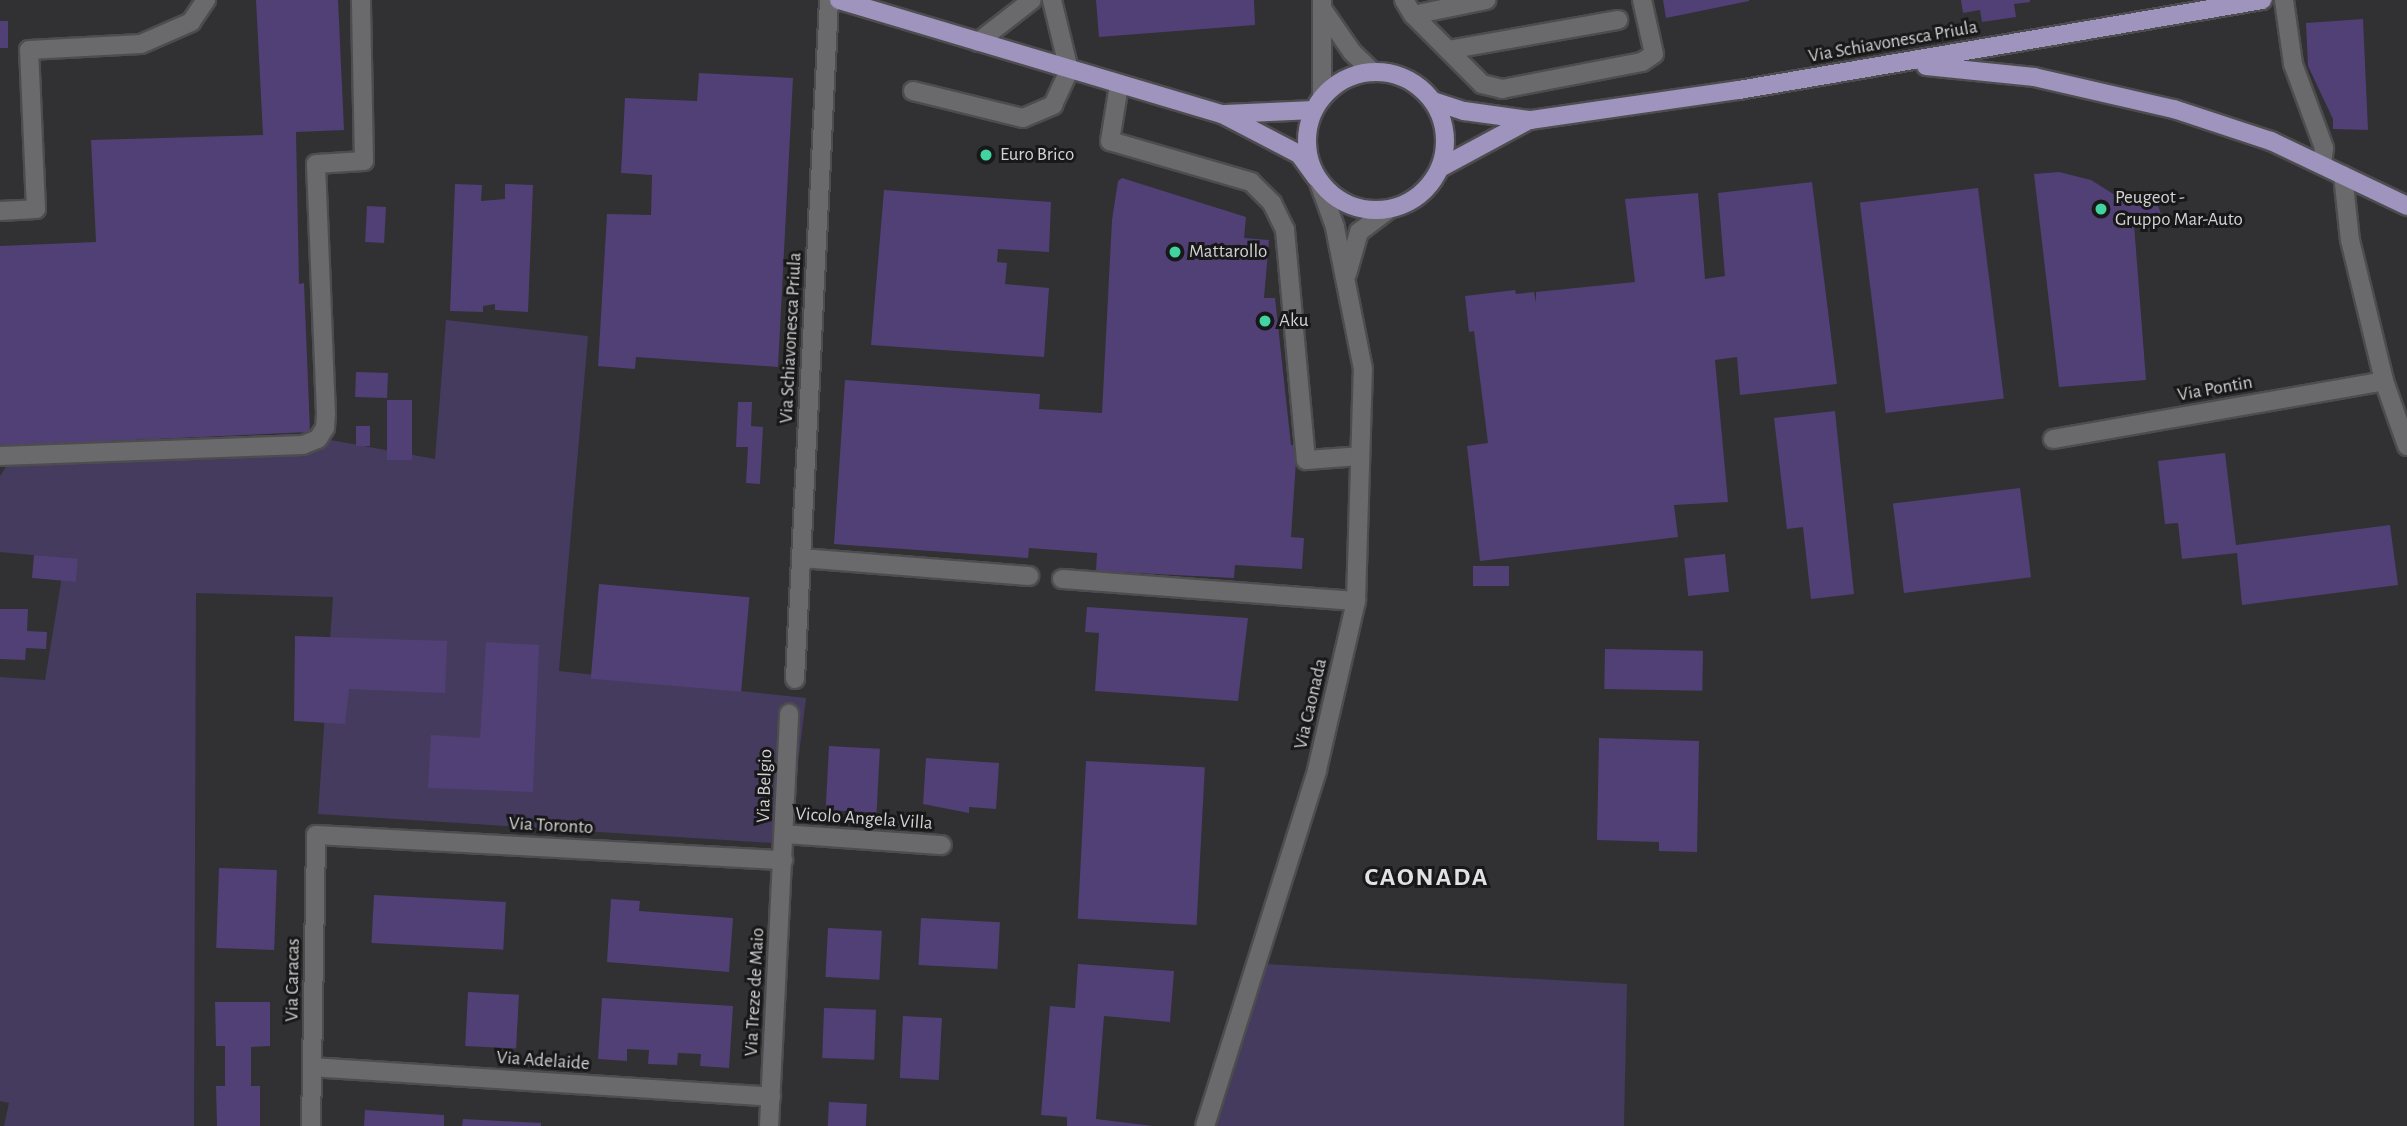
<!DOCTYPE html>
<style>
body{margin:0}
#map{position:relative;width:2407px;height:1126px;overflow:hidden;background:#313033;font-family:"Alegreya Sans",sans-serif}
div>[style]{position:absolute}
.green>*{inset:0;background:#453b5e}
.building>*{inset:0;background:#504075;transform-origin:0 0}
.roads{filter:drop-shadow(2px 0 #4d4c4f) drop-shadow(-2px 0 #4d4c4f) drop-shadow(0 2px #4d4c4f) drop-shadow(0 -2px #4d4c4f)}
.minor>*{height:18px;margin:-9px;padding:0 9px;transform-origin:9px;border-radius:9px;background:#6a696c}
.major>*{height:18px;margin:-9px;padding:0 9px;transform-origin:9px;border-radius:9px;background:#9f94be}
.major>.ring{margin:-9px;padding:0;box-sizing:content-box;background:none;border:18px solid #9f94be;border-radius:50%}
.dots>*{width:19px;height:19px;translate:-50% -50%;box-sizing:border-box;border:4px solid #181819;border-radius:50%}
span{translate:-50% -50%;white-space:nowrap;text-align:center;line-height:1.15;-webkit-text-stroke:6px #181819;paint-order:stroke}
.street-label{font-size:19px;color:#d2d1d3}
.poi-label{font-size:19px;color:#d2d1d3}
.left{translate:0 -50%;text-align:left}
.district-label{font-size:26px;color:#e2e1e5;font-weight:700;letter-spacing:2px}
</style>
<div id="map">
<div class="green">
<i style="clip-path:polygon(446px 320px,588px 336px,559px 671px,806px 698px,788px 844px,318px 814px,333px 597px,196px 593px,194px 1126px,4px 1126px,9px 1103px,0 1101px,0 677px,45px 680px,65px 558px,0 552px,0 476px,7px 465px,325px 439px,435px 459px)"></i>
<i style="clip-path:polygon(1267px 964px,1627px 984px,1624px 1126px,1214px 1126px)"></i>
</div>
<div class="building">
<i style="clip-path:polygon(256px 0,338px 0,344px 130px,296px 132px,299px 284px,304px 283px,310px 432px,0 446px,0 246px,96px 242px,91px 140px,263px 135px)"></i>
<i style="clip-path:polygon(1096px 0,1254px 0,1255px 25px,1099px 37px)"></i>
<i style="clip-path:polygon(1663px 0,1749px 0,1749px 1px,1666px 18px)"></i>
<i style="clip-path:polygon(1961px 0,2030px 0,2030px 2px,2014px 4px,2016px 17px,1982px 22px,1980px 10px,1963px 13px)"></i>
<i style="clip-path:polygon(2363px 19px,2368px 130px,2333px 129px,2333px 119px,2308px 66px,2306px 23px)"></i>
<i style="left:0;top:21px;width:8px;height:27px"></i>
<i style="clip-path:polygon(699px 73px,793px 78px,778px 367px,636px 357px,635px 369px,598px 366px,607px 214px,651px 215px,652px 175px,621px 173px,625px 98px,697px 101px)"></i>
<i style="clip-path:polygon(2059px 172px,2091px 180px,2115px 195px,2146px 197px,2158px 205px,2163px 221px,2134px 224px,2146px 380px,2059px 387px,2034px 174px)"></i>
<i style="clip-path:polygon(1122px 178px,1246px 217px,1244px 238px,1269px 240px,1264px 298px,1275px 298px,1291px 445px,1297px 446px,1291px 537px,1304px 538px,1302px 569px,1235px 565px,1234px 578px,1096px 571px,1097px 553px,1029px 548px,1028px 558px,834px 544px,845px 380px,1040px 394px,1039px 409px,1102px 413px,1112px 220px,1118px 181px)"></i>
<i style="clip-path:polygon(1812px 182px,1837px 384px,1740px 395px,1737px 357px,1715px 360px,1728px 502px,1674px 505px,1678px 537px,1480px 561px,1467px 446px,1488px 443px,1474px 331px,1469px 332px,1465px 296px,1515px 290px,1516px 294px,1534px 292px,1536px 303px,1536px 292px,1635px 282px,1625px 199px,1698px 193px,1705px 279px,1725px 276px,1718px 193px)"></i>
<i style="clip-path:polygon(455px 184px,482px 185px,481px 201px,505px 199px,505px 184px,533px 185px,528px 312px,495px 310px,495px 304px,483px 306px,483px 312px,450px 311px)"></i>
<i style="left:1978px;top:188px;width:212px;height:119px;rotate:83deg"></i>
<i style="clip-path:polygon(884px 190px,1051px 202px,1049px 252px,998px 249px,997px 262px,1007px 263px,1005px 284px,1049px 288px,1044px 357px,871px 345px)"></i>
<i style="left:367px;top:206px;width:19px;height:36px;rotate:3deg"></i>
<i style="left:356px;top:372px;width:32px;height:25px;rotate:2deg"></i>
<i style="left:387px;top:400px;width:25px;height:60px"></i>
<i style="clip-path:polygon(738px 402px,752px 402px,751px 426px,763px 427px,760px 484px,746px 483px,748px 447px,736px 447px)"></i>
<i style="clip-path:polygon(1835px 411px,1854px 594px,1811px 599px,1803px 527px,1787px 529px,1774px 418px)"></i>
<i style="left:356px;top:426px;width:14px;height:20px"></i>
<i style="clip-path:polygon(2225px 453px,2236px 545px,2390px 525px,2398px 585px,2242px 605px,2237px 553px,2182px 559px,2178px 523px,2165px 524px,2158px 461px)"></i>
<i style="left:2020px;top:488px;width:90px;height:128px;rotate:83deg"></i>
<i style="left:1725px;top:554px;width:38px;height:41px;rotate:84deg"></i>
<i style="left:34px;top:555px;width:44px;height:23px;rotate:5deg"></i>
<i style="left:1473px;top:566px;width:36px;height:20px"></i>
<i style="left:599px;top:584px;width:151px;height:95px;rotate:5deg"></i>
<i style="clip-path:polygon(1087px 607px,1248px 618px,1238px 701px,1095px 691px,1099px 633px,1085px 632px)"></i>
<i style="clip-path:polygon(0 609px,28px 609px,27px 631px,47px 632px,46px 649px,26px 648px,25px 660px,0 659px)"></i>
<i style="clip-path:polygon(295px 636px,447px 641px,445px 693px,349px 689px,345px 724px,294px 721px)"></i>
<i style="clip-path:polygon(486px 642px,539px 645px,533px 792px,428px 788px,431px 735px,480px 738px)"></i>
<i style="left:1605px;top:649px;width:98px;height:40px;rotate:1deg"></i>
<i style="clip-path:polygon(1599px 738px,1699px 741px,1697px 852px,1659px 851px,1659px 842px,1597px 840px)"></i>
<i style="left:829px;top:746px;width:51px;height:64px;rotate:3deg"></i>
<i style="clip-path:polygon(926px 758px,999px 763px,996px 809px,969px 807px,969px 813px,923px 804px)"></i>
<i style="left:1086px;top:761px;width:119px;height:158px;rotate:3deg"></i>
<i style="left:219px;top:868px;width:58px;height:80px;rotate:2deg"></i>
<i style="left:374px;top:895px;width:132px;height:48px;rotate:3deg"></i>
<i style="clip-path:polygon(611px 899px,640px 901px,639px 911px,733px 918px,729px 972px,607px 962px)"></i>
<i style="left:921px;top:918px;width:79px;height:47px;rotate:3deg"></i>
<i style="left:828px;top:928px;width:54px;height:49px;rotate:3deg"></i>
<i style="clip-path:polygon(1078px 964px,1174px 971px,1170px 1022px,1104px 1016px,1096px 1119px,1153px 1126px,1067px 1126px,1067px 1117px,1041px 1115px,1050px 1006px,1075px 1008px)"></i>
<i style="left:468px;top:992px;width:51px;height:54px;rotate:3deg"></i>
<i style="clip-path:polygon(602px 998px,733px 1006px,729px 1068px,700px 1066px,701px 1054px,678px 1053px,677px 1065px,648px 1064px,649px 1050px,627px 1049px,627px 1061px,598px 1059px)"></i>
<i style="clip-path:polygon(215px 1002px,270px 1002px,270px 1046px,251px 1047px,251px 1086px,260px 1086px,260px 1126px,217px 1126px,216px 1086px,225px 1086px,225px 1046px,216px 1046px)"></i>
<i style="left:824px;top:1008px;width:52px;height:50px;rotate:2deg"></i>
<i style="left:903px;top:1016px;width:39px;height:62px;rotate:3deg"></i>
<i style="left:829px;top:1102px;width:38px;height:24px;rotate:3deg"></i>
<i style="clip-path:polygon(365px 1110px,444px 1115px,444px 1126px,364px 1126px)"></i>
<i style="clip-path:polygon(463px 1119px,541px 1123px,541px 1126px,462px 1126px)"></i>
</div>
<div class="roads">
<div class="minor">
<i style="left:1322px;top:0;width:98px;rotate:90deg"></i>
<i style="left:1404px;top:0;width:17px;rotate:59deg"></i>
<i style="left:1413px;top:15px;width:98px;rotate:45deg"></i>
<i style="left:1482px;top:84px;width:21px;rotate:14deg"></i>
<i style="left:1502px;top:89px;width:143px;rotate:-10.9deg"></i>
<i style="left:1642px;top:62px;width:14px;rotate:-34deg"></i>
<i style="left:1654px;top:54px;width:55px;rotate:-102.5deg"></i>
<i style="left:2284px;top:0;width:65px;rotate:82deg"></i>
<i style="left:2293px;top:64px;width:90px;rotate:69.7deg"></i>
<i style="left:2324px;top:148px;width:17px;rotate:97deg"></i>
<i style="left:1323px;top:10px;width:51px;rotate:55.4deg"></i>
<i style="left:1352px;top:52px;width:29px;rotate:44deg"></i>
<i style="left:1413px;top:15px;width:75px;rotate:-11.6deg"></i>
<i style="left:978px;top:42px;width:68px;rotate:-37.9deg"></i>
<i style="left:1448px;top:50px;width:173px;rotate:-10deg"></i>
<i style="left:1119px;top:85px;width:57px;rotate:99.1deg"></i>
<i style="left:1110px;top:141px;width:147px;rotate:16.2deg"></i>
<i style="left:1251px;top:182px;width:30px;rotate:45deg"></i>
<i style="left:1272px;top:203px;width:30px;rotate:64deg"></i>
<i style="left:1285px;top:230px;width:231px;rotate:84.8deg"></i>
<i style="left:1306px;top:460px;width:54px;rotate:-4.2deg"></i>
<i style="left:913px;top:91px;width:113px;rotate:13.8deg"></i>
<i style="left:1023px;top:118px;width:33px;rotate:-23deg"></i>
<i style="left:1053px;top:105px;width:38px;rotate:-65deg"></i>
<i style="left:1069px;top:70px;width:72px;rotate:-103.7deg"></i>
<i style="left:2343px;top:175px;width:65px;rotate:83.9deg"></i>
<i style="left:2350px;top:240px;width:145px;rotate:76.4deg"></i>
<i style="left:2384px;top:381px;width:69px;rotate:70.5deg"></i>
<i style="left:0;top:211px;width:36px;rotate:-3deg"></i>
<i style="left:36px;top:209px;width:159px;rotate:-92.5deg"></i>
<i style="left:29px;top:50px;width:112px;rotate:-3.1deg"></i>
<i style="left:141px;top:44px;width:55px;rotate:-23.7deg"></i>
<i style="left:191px;top:22px;width:27px;rotate:-56deg"></i>
<i style="left:1347px;top:274px;width:44px;rotate:-74.1deg"></i>
<i style="left:1359px;top:232px;width:38px;rotate:-37deg"></i>
<i style="left:2053px;top:439px;width:336px;rotate:-9.9deg"></i>
<i style="left:0;top:456px;width:303px;rotate:-2.1deg"></i>
<i style="left:303px;top:445px;width:16px;rotate:-22deg"></i>
<i style="left:318px;top:439px;width:13px;rotate:-58deg"></i>
<i style="left:325px;top:428px;width:14px;rotate:-86deg"></i>
<i style="left:326px;top:414px;width:250px;rotate:-92.3deg"></i>
<i style="left:316px;top:164px;width:48px;rotate:-3.6deg"></i>
<i style="left:364px;top:161px;width:161px;rotate:-91.1deg"></i>
<i style="left:801px;top:558px;width:229px;rotate:4.5deg"></i>
<i style="left:1062px;top:579px;width:295px;rotate:4.3deg"></i>
<i style="left:795px;top:679px;width:680px;rotate:-87.13deg"></i>
<i style="left:784px;top:834px;width:158px;rotate:4deg"></i>
<i style="left:312px;top:1067px;width:460px;rotate:3.7deg"></i>
<i style="left:311px;top:1126px;width:291px;rotate:-89deg"></i>
<i style="left:316px;top:835px;width:468px;rotate:3.1deg"></i>
<i style="left:769px;top:1126px;width:413px;rotate:-87.2deg"></i>
<i style="left:1205px;top:1126px;width:373px;rotate:-72.5deg"></i>
<i style="left:1317px;top:770px;width:173px;rotate:-77deg"></i>
<i style="left:1356px;top:601px;width:232px;rotate:-88.3deg"></i>
<i style="left:1363px;top:369px;width:145px;rotate:-101.2deg"></i>
<i style="left:1335px;top:227px;width:50px;rotate:-109.9deg"></i>
</div>
<div class="major">
<i style="left:839px;top:0;width:400px;rotate:16.6deg"></i>
<i style="left:1222px;top:114px;width:87px;rotate:27.5deg"></i>
<i style="left:1299px;top:154px;width:29px;rotate:54deg"></i>
<i style="left:1926px;top:66px;width:109px;rotate:5.8deg"></i>
<i style="left:2034px;top:77px;width:144px;rotate:12.9deg"></i>
<i style="left:2174px;top:109px;width:102px;rotate:18.3deg"></i>
<i style="left:2271px;top:141px;width:151px;rotate:25.5deg"></i>
<i class="ring" style="left:1307px;top:72px;width:120px;height:120px"></i>
<i style="left:1433px;top:101px;width:33px;rotate:18deg"></i>
<i style="left:1464px;top:111px;width:67px;rotate:7.8deg"></i>
<i style="left:1530px;top:120px;width:211px;rotate:-8.2deg"></i>
<i style="left:1739px;top:90px;width:531px;rotate:-9.76deg"></i>
<i style="left:1225px;top:114px;width:89px;rotate:-2.6deg"></i>
<i style="left:1440px;top:168px;width:101px;rotate:-28.3deg"></i>
</div>
</div>
<div class="dots">
<i style="left:986px;top:155px;background:#41d4a1"></i>
<i style="left:2101px;top:209px;background:#41d4a1"></i>
<i style="left:1175px;top:252px;background:#41d4a1"></i>
<i style="left:1265px;top:321px;background:#41d4a1"></i>
</div>
<div class="street-label">
<span style="left:1893px;top:42px;rotate:-10deg">Via Schiavonesca Priula</span>
<span style="left:791px;top:338px;rotate:-87deg">Via Schiavonesca Priula</span>
<span style="left:2215px;top:389px;rotate:-10deg">Via Pontin</span>
<span style="left:1311px;top:704px;rotate:-77deg">Via Caonada</span>
<span style="left:765px;top:786px;rotate:-88deg">Via Belgio</span>
<span style="left:864px;top:819px;rotate:4deg">Vicolo Angela Villa</span>
<span style="left:551px;top:826px;rotate:3deg">Via Toronto</span>
<span style="left:293px;top:980px;rotate:-89deg">Via Caracas</span>
<span style="left:755px;top:992px;rotate:-87deg">Via Treze de Maio</span>
<span style="left:543px;top:1061px;rotate:4deg">Via Adelaide</span>
</div>
<div class="poi-label">
<span class="left" style="left:1000px;top:155px">Euro Brico</span>
<span class="left" style="left:2115px;top:209px">Peugeot -<br>Gruppo Mar-Auto</span>
<span class="left" style="left:1189px;top:252px">Mattarollo</span>
<span class="left" style="left:1279px;top:321px">Aku</span>
</div>
<div class="district-label">
<span style="left:1427px;top:878px">CAONADA</span>
</div>
</div>
